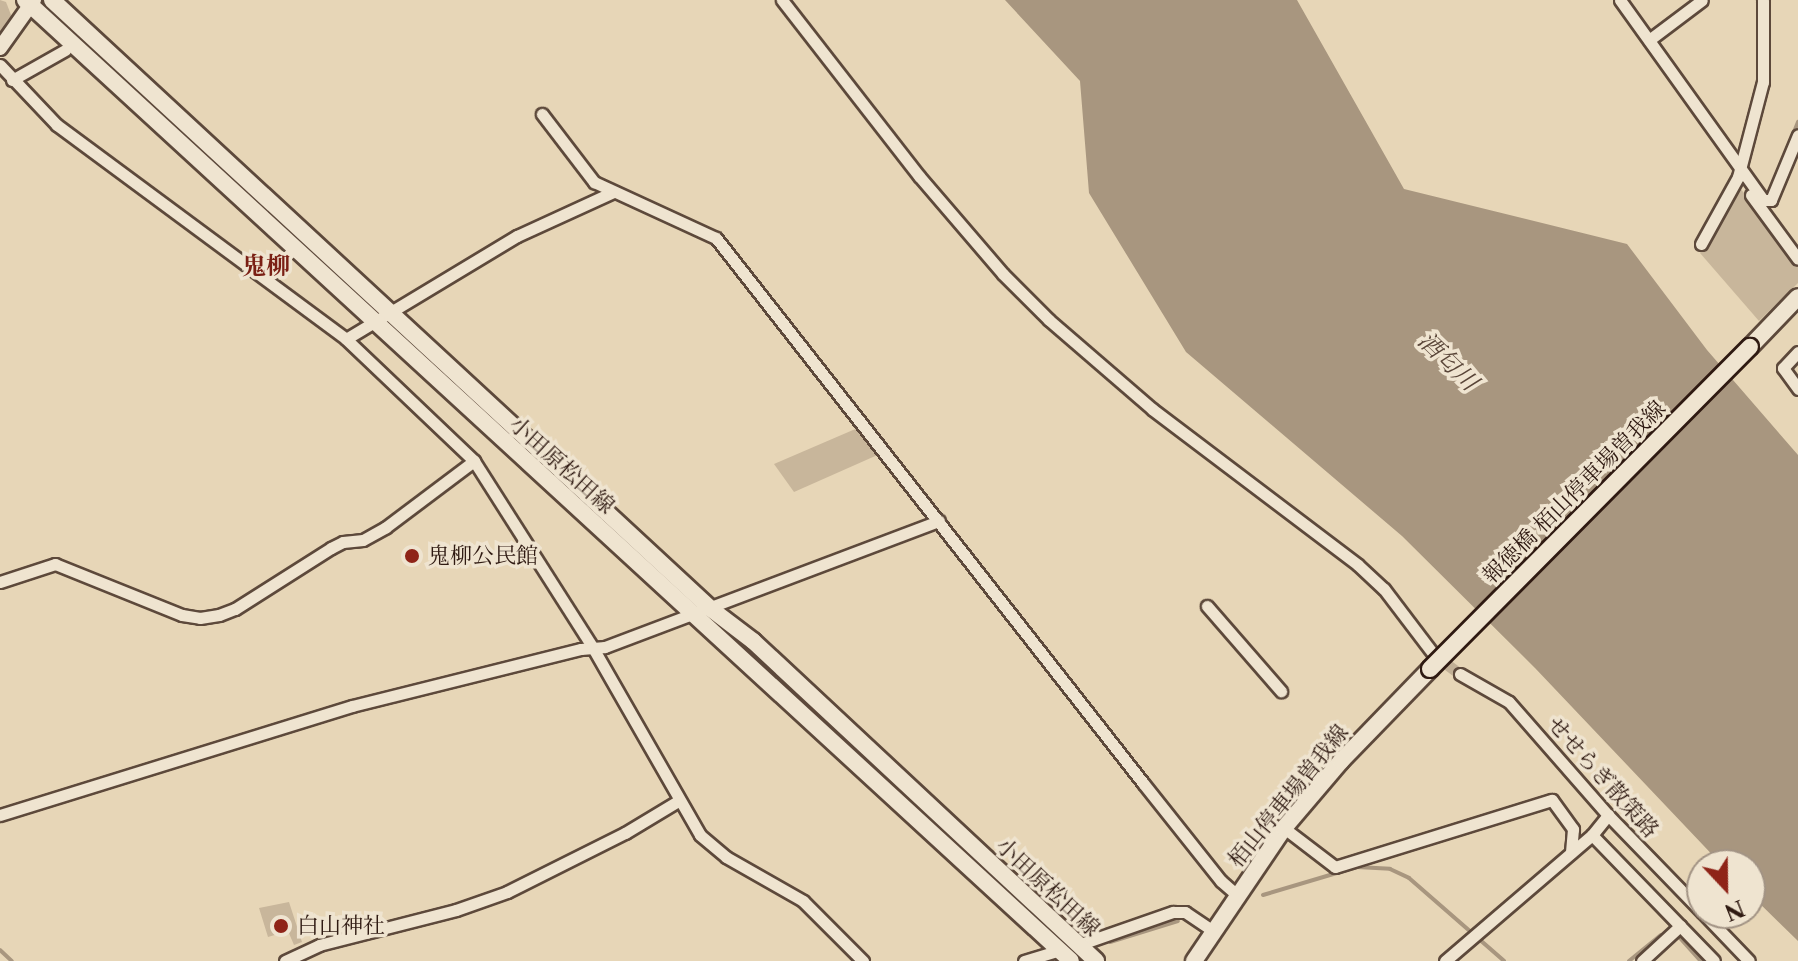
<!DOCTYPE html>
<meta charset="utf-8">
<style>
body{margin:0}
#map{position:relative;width:1798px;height:961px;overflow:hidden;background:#e7d6b7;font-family:"Libre Caslon Text","Noto Serif JP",serif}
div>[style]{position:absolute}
.green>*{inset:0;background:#c8b69b}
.water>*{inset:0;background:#a8967f}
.stream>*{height:4px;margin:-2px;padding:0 2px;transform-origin:2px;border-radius:2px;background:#a8967f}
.minor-tunnel>*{height:11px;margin-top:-5.5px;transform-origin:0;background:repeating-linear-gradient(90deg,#c2b096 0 11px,transparent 0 16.5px)}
.roads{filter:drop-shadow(2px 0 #5d493b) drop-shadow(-2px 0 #5d493b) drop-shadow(0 2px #5d493b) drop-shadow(0 -2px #5d493b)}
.minor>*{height:11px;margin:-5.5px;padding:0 5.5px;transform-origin:5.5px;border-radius:5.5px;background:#efe4d0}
.tertiary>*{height:14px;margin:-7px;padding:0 7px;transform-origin:7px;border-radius:7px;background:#efe4d0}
.secondary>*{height:16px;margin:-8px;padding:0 8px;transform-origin:8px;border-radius:8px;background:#efe4d0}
.bridges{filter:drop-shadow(2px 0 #2f1a12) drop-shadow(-2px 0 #2f1a12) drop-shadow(0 2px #2f1a12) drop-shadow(0 -2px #2f1a12)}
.secondary-bridge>*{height:16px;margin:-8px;padding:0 8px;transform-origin:8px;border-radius:8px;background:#efe4d0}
.dots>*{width:22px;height:22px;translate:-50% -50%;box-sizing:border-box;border:4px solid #efe4d0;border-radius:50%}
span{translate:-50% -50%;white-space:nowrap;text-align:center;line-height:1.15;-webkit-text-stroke:7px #efe4d0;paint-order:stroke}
.street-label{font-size:22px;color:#2f1a12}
.poi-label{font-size:22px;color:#2f1a12}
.left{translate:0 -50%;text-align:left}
.neighbourhood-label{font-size:24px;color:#7a1f14;font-weight:700}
.water-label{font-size:24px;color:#594538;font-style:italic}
.north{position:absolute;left:1686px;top:849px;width:80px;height:80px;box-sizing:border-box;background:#efe4d0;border:2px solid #a29384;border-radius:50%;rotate:158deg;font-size:22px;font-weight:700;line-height:32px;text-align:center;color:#2f1a12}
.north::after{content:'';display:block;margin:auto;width:28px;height:36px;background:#8f2418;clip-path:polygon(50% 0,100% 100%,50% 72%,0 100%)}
</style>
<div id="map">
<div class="green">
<i style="clip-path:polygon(0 0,6px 2px,13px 20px,0 36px)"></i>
<i style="clip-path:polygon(1738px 185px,1798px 267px,1798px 283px,1759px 321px,1700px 253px)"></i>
<i style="clip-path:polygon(860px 427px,882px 453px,794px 492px,774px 464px)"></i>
<i style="clip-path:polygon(289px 902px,302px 942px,294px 945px,288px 931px,268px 937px,259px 908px)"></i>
</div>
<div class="water">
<i style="clip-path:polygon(1005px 0,1297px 0,1404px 189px,1627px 244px,1707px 350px,1798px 455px,1798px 941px,1750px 894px,1750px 865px,1722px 865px,1535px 668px,1402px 536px,1186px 352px,1089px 193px,1080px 81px)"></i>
</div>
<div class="stream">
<i style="left:1794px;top:132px;width:11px;rotate:-68deg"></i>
<i style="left:1263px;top:895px;width:98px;rotate:-16.6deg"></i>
<i style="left:1357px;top:867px;width:33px;rotate:3deg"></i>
<i style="left:1390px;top:869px;width:21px;rotate:25deg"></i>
<i style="left:1409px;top:878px;width:126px;rotate:41.1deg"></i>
<i style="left:1680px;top:938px;width:31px;rotate:48deg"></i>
<i style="left:1110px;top:942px;width:71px;rotate:-17.2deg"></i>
<i style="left:0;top:950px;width:16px;rotate:43deg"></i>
<i style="left:1629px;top:961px;width:41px;rotate:-39.1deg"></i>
</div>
<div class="minor-tunnel">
<i style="left:1435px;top:655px;width:31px;rotate:37deg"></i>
</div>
<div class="roads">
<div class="minor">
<i style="left:782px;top:0;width:223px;rotate:52.1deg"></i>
<i style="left:919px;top:176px;width:129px;rotate:49.4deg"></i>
<i style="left:1003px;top:274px;width:65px;rotate:45deg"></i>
<i style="left:1049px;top:320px;width:136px;rotate:40.8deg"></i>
<i style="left:1152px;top:409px;width:258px;rotate:37.1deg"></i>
<i style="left:1358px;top:565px;width:35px;rotate:43deg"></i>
<i style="left:1384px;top:589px;width:78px;rotate:52.8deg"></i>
<i style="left:1620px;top:0;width:246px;rotate:54.4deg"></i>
<i style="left:1763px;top:200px;width:8px"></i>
<i style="left:1771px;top:200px;width:70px;rotate:-67.4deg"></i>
<i style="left:1649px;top:40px;width:66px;rotate:-37deg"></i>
<i style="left:0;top:65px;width:83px;rotate:46.5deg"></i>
<i style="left:57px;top:125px;width:360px;rotate:36.5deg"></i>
<i style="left:346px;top:339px;width:177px;rotate:43.6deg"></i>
<i style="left:474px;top:461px;width:222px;rotate:57.5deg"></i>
<i style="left:593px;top:648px;width:215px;rotate:60.2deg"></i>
<i style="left:700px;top:835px;width:34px;rotate:40deg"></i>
<i style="left:726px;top:857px;width:89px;rotate:29.7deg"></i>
<i style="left:803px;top:901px;width:85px;rotate:45deg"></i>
<i style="left:12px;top:80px;width:61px;rotate:-29.5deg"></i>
<i style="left:542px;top:114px;width:86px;rotate:52.6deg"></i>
<i style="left:594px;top:182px;width:134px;rotate:24.7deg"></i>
<i style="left:716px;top:238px;width:692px;rotate:51.92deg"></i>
<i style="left:1143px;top:783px;width:125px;rotate:51.5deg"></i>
<i style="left:1221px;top:881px;width:21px;rotate:41deg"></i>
<i style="left:1751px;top:195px;width:79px;rotate:53.7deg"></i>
<i style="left:1701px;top:244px;width:77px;rotate:-61.1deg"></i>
<i style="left:1738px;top:177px;width:98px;rotate:-75.3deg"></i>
<i style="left:1763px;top:82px;width:82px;rotate:-90deg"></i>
<i style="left:346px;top:339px;width:200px;rotate:-31.1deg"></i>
<i style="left:517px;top:236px;width:106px;rotate:-24.6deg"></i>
<i style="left:1798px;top:352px;width:22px;rotate:133deg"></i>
<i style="left:1783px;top:368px;width:26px;rotate:54deg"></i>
<i style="left:0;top:582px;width:58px;rotate:-18.1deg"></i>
<i style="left:55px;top:564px;width:137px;rotate:21.9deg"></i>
<i style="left:182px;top:615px;width:18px;rotate:9deg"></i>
<i style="left:200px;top:618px;width:19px;rotate:-9deg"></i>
<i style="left:219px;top:615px;width:17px;rotate:-21deg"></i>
<i style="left:235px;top:609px;width:114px;rotate:-32.4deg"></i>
<i style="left:331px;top:548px;width:13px;rotate:-27deg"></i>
<i style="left:343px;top:542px;width:20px;rotate:-6deg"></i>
<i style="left:363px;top:540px;width:26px;rotate:-29deg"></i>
<i style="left:386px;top:527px;width:110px;rotate:-36.9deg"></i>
<i style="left:1207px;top:606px;width:113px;rotate:49deg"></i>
<i style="left:1460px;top:674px;width:56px;rotate:29.7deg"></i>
<i style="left:1509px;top:702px;width:150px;rotate:48.8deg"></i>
<i style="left:1608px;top:815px;width:135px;rotate:45.9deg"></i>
<i style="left:0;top:815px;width:368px;rotate:-17.2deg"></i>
<i style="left:352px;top:706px;width:236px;rotate:-14deg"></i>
<i style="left:581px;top:649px;width:24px;rotate:-5deg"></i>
<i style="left:605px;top:647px;width:357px;rotate:-20.7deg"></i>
<i style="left:1284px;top:828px;width:64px;rotate:37.4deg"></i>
<i style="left:1335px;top:867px;width:227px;rotate:-17.2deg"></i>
<i style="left:1552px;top:800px;width:36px;rotate:54deg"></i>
<i style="left:1573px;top:829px;width:24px;rotate:95deg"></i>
<i style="left:1592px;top:835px;width:175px;rotate:45.9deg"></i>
<i style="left:1703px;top:913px;width:66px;rotate:46.2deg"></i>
<i style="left:1078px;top:945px;width:101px;rotate:-19.2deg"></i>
<i style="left:1173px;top:912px;width:12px"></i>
<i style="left:1185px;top:912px;width:34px;rotate:34deg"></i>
<i style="left:285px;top:961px;width:38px;rotate:-25deg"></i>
<i style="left:319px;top:945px;width:141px;rotate:-14.3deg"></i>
<i style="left:456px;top:910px;width:54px;rotate:-19.4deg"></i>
<i style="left:507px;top:892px;width:132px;rotate:-26.6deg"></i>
<i style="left:625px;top:833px;width:62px;rotate:-31.1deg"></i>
<i style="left:1024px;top:961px;width:37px;rotate:-17deg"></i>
<i style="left:1445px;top:961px;width:194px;rotate:-40.6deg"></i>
<i style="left:1592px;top:835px;width:26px;rotate:-51deg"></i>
<i style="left:1642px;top:961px;width:52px;rotate:-42.6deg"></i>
</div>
<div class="tertiary">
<i style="left:0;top:48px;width:59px;rotate:-54.7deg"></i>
</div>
<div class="secondary">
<i style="left:25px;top:0;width:1420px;rotate:42.57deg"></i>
<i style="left:52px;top:0;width:897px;rotate:42.74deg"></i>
<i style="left:711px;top:609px;width:53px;rotate:37.3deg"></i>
<i style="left:753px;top:641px;width:469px;rotate:43deg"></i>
<i style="left:1750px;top:347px;width:69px;rotate:-46.2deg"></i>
<i style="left:1194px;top:961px;width:161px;rotate:-55.9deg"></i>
<i style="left:1284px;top:828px;width:88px;rotate:-49.6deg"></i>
<i style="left:1341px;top:761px;width:128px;rotate:-45.9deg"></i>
</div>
</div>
<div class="bridges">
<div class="secondary-bridge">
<i style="left:1430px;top:669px;width:454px;rotate:-45.2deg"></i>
</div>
</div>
<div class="dots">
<i style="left:412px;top:556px;background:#8f2418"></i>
<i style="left:281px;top:926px;background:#8f2418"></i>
</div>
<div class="street-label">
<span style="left:562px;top:465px;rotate:42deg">小田原松田線</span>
<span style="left:1574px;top:492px;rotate:-45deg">報徳橋 栢山停車場曽我線</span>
<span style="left:1603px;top:777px;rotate:48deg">せせらぎ散策路</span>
<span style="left:1288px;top:796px;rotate:-51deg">栢山停車場曽我線</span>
<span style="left:1048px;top:887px;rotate:43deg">小田原松田線</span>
</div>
<div class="poi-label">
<span class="left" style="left:428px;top:556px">鬼柳公民館</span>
<span class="left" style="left:297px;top:926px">白山神社</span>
</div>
<div class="neighbourhood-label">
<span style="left:266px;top:266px">鬼柳</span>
</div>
<div class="water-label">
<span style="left:1448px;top:361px;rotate:44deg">酒匂川</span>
</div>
<div class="north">N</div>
</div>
